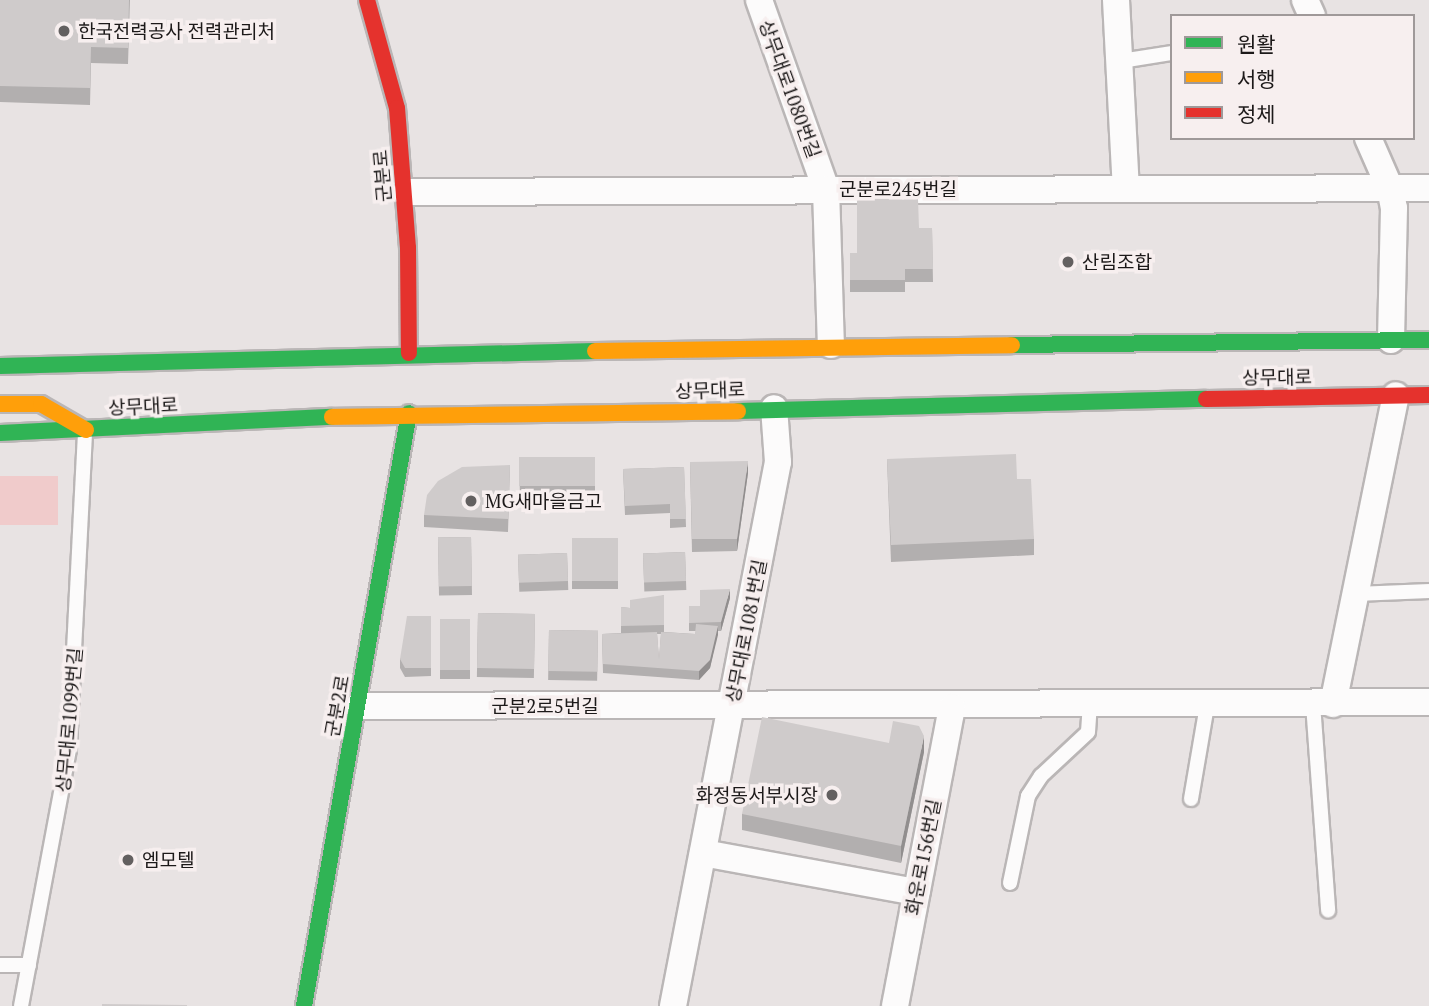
<!DOCTYPE html>
<meta charset="utf-8">
<style>
body{margin:0}
#map{position:relative;width:1429px;height:1006px;overflow:hidden;background:#e8e3e3;font-family:"PT Serif","Noto Sans KR",serif}
div>[style]{position:absolute}
.green>*{inset:0;background:#f0cbcb;transform-origin:0 0}
.roads{filter:drop-shadow(2px 0 #bab6b6) drop-shadow(-2px 0 #bab6b6) drop-shadow(0 2px #bab6b6) drop-shadow(0 -2px #bab6b6)}
.lane>*{height:14px;margin:-7px;padding:0 7px;transform-origin:7px;border-radius:7px;background:#fcfbfb}
.street>*{height:26px;margin:-13px;padding:0 13px;transform-origin:13px;border-radius:13px;background:#fcfbfb}
.fast>*{height:16px;margin:-8px;padding:0 8px;transform-origin:8px;border-radius:8px;background:#30b455}
.slow>*{height:16px;margin:-8px;padding:0 8px;transform-origin:8px;border-radius:8px;background:#ff9f0a}
.jam>*{height:16px;margin:-8px;padding:0 8px;transform-origin:8px;border-radius:8px;background:#e5322d}
.wall>*{inset:0;background:#b2afaf;transform-origin:0 0}
.shaded-wall>*{inset:0;background:#918e8e}
.building>*{inset:0;background:#cfcbcb;transform-origin:0 0}
.dots>*{width:19px;height:19px;translate:-50% -50%;box-sizing:border-box;border:4px solid #f7efef;border-radius:50%}
span{translate:-50% -50%;white-space:nowrap;text-align:center;line-height:1.15;-webkit-text-stroke:7px #f7efef;paint-order:stroke}
.poi-label{font-size:19px;color:#1c1919}
.left{translate:0 -50%;text-align:left}
.right{translate:-100% -50%;text-align:right}
.street-label{font-size:19px;color:#1c1919}
.legend{position:absolute;left:1170px;top:14px;width:245px;height:126px;box-sizing:border-box;background:#f7efef;border:2px solid #9f9999;margin:0;padding:9px 12px;list-style:none;font-size:21px;color:#1c1919}
.legend li{display:flex;align-items:center;gap:14px;height:35px}
.legend b{width:35px;border:2px solid #9f9999}
</style>
<div id="map">
<div class="green">
<i style="left:0;top:476px;width:58px;height:49px"></i>
</div>
<div class="roads">
<div class="lane">
<i style="left:1121px;top:61px;width:52px;rotate:-8.9deg"></i>
<i style="left:1356px;top:594px;width:73px;rotate:-2.4deg"></i>
<i style="left:1313px;top:704px;width:207px;rotate:85.8deg"></i>
<i style="left:1191px;top:799px;width:95px;rotate:-80.3deg"></i>
<i style="left:1010px;top:883px;width:89px;rotate:-78.3deg"></i>
<i style="left:1028px;top:796px;width:24px;rotate:-57deg"></i>
<i style="left:1041px;top:776px;width:64px;rotate:-43.1deg"></i>
<i style="left:1088px;top:732px;width:26px;rotate:-86deg"></i>
<i style="left:0;top:965px;width:29px"></i>
<i style="left:21px;top:1006px;width:261px;rotate:-79.4deg"></i>
<i style="left:69px;top:749px;width:318px;rotate:-87.1deg"></i>
</div>
<div class="street">
<i style="left:759px;top:0;width:201px;rotate:70.5deg"></i>
<i style="left:826px;top:189px;width:156px;rotate:88.2deg"></i>
<i style="left:1116px;top:0;width:188px;rotate:87deg"></i>
<i style="left:1305px;top:0;width:17px;rotate:66deg"></i>
<i style="left:1368px;top:138px;width:55px;rotate:66.3deg"></i>
<i style="left:1390px;top:188px;width:20px;rotate:79deg"></i>
<i style="left:1394px;top:208px;width:132px;rotate:91.3deg"></i>
<i style="left:406px;top:192px;width:1023px;rotate:-0.22deg"></i>
<i style="left:1333px;top:704px;width:315px;rotate:-78.5deg"></i>
<i style="left:359px;top:706px;width:1070px;rotate:-0.21deg"></i>
<i style="left:703px;top:853px;width:217px;rotate:10.4deg"></i>
<i style="left:673px;top:1006px;width:554px;rotate:-79.08deg"></i>
<i style="left:778px;top:462px;width:54px;rotate:-94.2deg"></i>
<i style="left:895px;top:1006px;width:304px;rotate:-79.2deg"></i>
</div>
<div class="fast">
<i style="left:1012px;top:345px;width:417px;rotate:-0.7deg"></i>
<i style="left:0;top:366px;width:595px;rotate:-1.44deg"></i>
<i style="left:738px;top:411px;width:468px;rotate:-1.5deg"></i>
<i style="left:0;top:433px;width:332px;rotate:-2.8deg"></i>
<i style="left:304px;top:1006px;width:602px;rotate:-79.96deg"></i>
</div>
<div class="slow">
<i style="left:595px;top:351px;width:417px;rotate:-0.8deg"></i>
<i style="left:0;top:404px;width:41px"></i>
<i style="left:41px;top:404px;width:52px;rotate:30deg"></i>
<i style="left:332px;top:417px;width:406px;rotate:-0.8deg"></i>
</div>
<div class="jam">
<i style="left:367px;top:0;width:112px;rotate:74.5deg"></i>
<i style="left:397px;top:108px;width:140px;rotate:85.5deg"></i>
<i style="left:408px;top:248px;width:105px;rotate:89.5deg"></i>
<i style="left:1206px;top:399px;width:223px;rotate:-1deg"></i>
</div>
</div>
<div class="wall">
<i style="clip-path:polygon(0 0,130px 0,128px 64px,91px 63px,90px 105px,0 102px)"></i>
<i style="clip-path:polygon(919px 228px,932px 228px,933px 282px,905px 282px,905px 292px,850px 292px,850px 253px,857px 253px)"></i>
<i style="clip-path:polygon(519px 459px,595px 486px,595px 495px,520px 497px)"></i>
<i style="clip-path:polygon(887px 459px,1017px 479px,1034px 539px,1034px 555px,891px 562px)"></i>
<i style="clip-path:polygon(690px 462px,748px 473px,737px 551px,692px 552px)"></i>
<i style="clip-path:polygon(510px 465px,508px 532px,424px 527px,424px 515px)"></i>
<i style="clip-path:polygon(684px 467px,686px 527px,670px 528px,670px 513px,625px 515px,623px 469px)"></i>
<i style="left:471px;top:537px;width:58px;height:33px;rotate:89deg"></i>
<i style="left:618px;top:538px;width:51px;height:46px;rotate:90deg"></i>
<i style="left:685px;top:552px;width:38px;height:42px;rotate:88deg"></i>
<i style="left:567px;top:553px;width:37px;height:49px;rotate:88deg"></i>
<i style="clip-path:polygon(evenodd,664px 595px,664px 632px,695px 634px,696px 631px,689px 631px,689px 606px,700px 606px,730px 598px,721px 631px,718px 631px,710px 668px,699px 680px,603px 673px,602px 634px,621px 633px,621px 607px,630px 608px,664px 595px,657px 634px,661px 634px,659px 659px,657px 634px)"></i>
<i style="left:478px;top:613px;width:57px;height:64px;rotate:1deg"></i>
<i style="clip-path:polygon(431px 616px,431px 676px,405px 677px,400px 668px,400px 659px)"></i>
<i style="left:440px;top:619px;width:30px;height:60px"></i>
<i style="left:549px;top:630px;width:49px;height:50px;rotate:1deg"></i>
<i style="clip-path:polygon(889px 743px,924px 752px,901px 863px,742px 830px,742px 814px)"></i>
</div>
<div class="shaded-wall">
<i style="clip-path:polygon(748px 461px,748px 473px,737px 551px,737px 539px)"></i>
<i style="clip-path:polygon(730px 589px,730px 598px,721px 631px,721px 622px)"></i>
<i style="clip-path:polygon(718px 626px,718px 635px,710px 668px,699px 680px,699px 671px)"></i>
<i style="clip-path:polygon(924px 736px,924px 752px,901px 863px,901px 846px)"></i>
</div>
<div class="building">
<i style="clip-path:polygon(0 0,129px 0,128px 48px,91px 47px,90px 88px,0 86px)"></i>
<i style="clip-path:polygon(857px 198px,918px 199px,919px 228px,932px 228px,933px 269px,905px 269px,905px 280px,850px 280px,850px 253px,857px 253px)"></i>
<i style="clip-path:polygon(1016px 454px,1017px 479px,1031px 479px,1034px 539px,891px 545px,887px 459px)"></i>
<i style="left:595px;top:457px;width:29px;height:76px;rotate:90deg"></i>
<i style="clip-path:polygon(748px 461px,737px 539px,692px 539px,690px 462px)"></i>
<i style="clip-path:polygon(510px 465px,508px 519px,424px 515px,427px 495px,438px 481px,462px 467px)"></i>
<i style="clip-path:polygon(684px 467px,686px 519px,670px 519px,670px 504px,625px 506px,623px 469px)"></i>
<i style="left:471px;top:537px;width:49px;height:33px;rotate:89deg"></i>
<i style="left:618px;top:538px;width:43px;height:46px;rotate:90deg"></i>
<i style="left:685px;top:552px;width:29px;height:42px;rotate:88deg"></i>
<i style="left:567px;top:553px;width:28px;height:49px;rotate:88deg"></i>
<i style="clip-path:polygon(730px 589px,721px 622px,689px 623px,689px 606px,700px 606px,700px 590px)"></i>
<i style="clip-path:polygon(664px 595px,664px 625px,621px 626px,621px 607px,630px 608px,630px 600px)"></i>
<i style="left:478px;top:613px;width:57px;height:55px;rotate:1deg"></i>
<i style="clip-path:polygon(407px 616px,431px 616px,431px 668px,405px 668px,400px 659px)"></i>
<i style="left:440px;top:619px;width:30px;height:51px"></i>
<i style="clip-path:polygon(696px 624px,718px 626px,710px 660px,699px 671px,603px 664px,602px 634px,657px 632px,659px 659px,661px 632px,695px 634px)"></i>
<i style="left:549px;top:630px;width:49px;height:41px;rotate:1deg"></i>
<i style="clip-path:polygon(762px 717px,889px 743px,893px 721px,919px 726px,924px 736px,901px 846px,742px 814px)"></i>
<i style="clip-path:polygon(102px 1004px,187px 1005px,187px 1006px,102px 1006px)"></i>
</div>
<div class="dots">
<i style="left:64px;top:31px;background:#636060"></i>
<i style="left:1068px;top:262px;background:#636060"></i>
<i style="left:471px;top:501px;background:#636060"></i>
<i style="left:832px;top:795px;background:#636060"></i>
<i style="left:128px;top:860px;background:#636060"></i>
</div>
<div class="poi-label">
<span class="left" style="left:78px;top:31px">한국전력공사 전력관리처</span>
<span class="left" style="left:1082px;top:262px">산림조합</span>
<span class="left" style="left:485px;top:501px">MG새마을금고</span>
<span class="right" style="left:818px;top:795px">화정동서부시장</span>
<span class="left" style="left:142px;top:860px">엠모텔</span>
</div>
<div class="street-label">
<span style="left:790px;top:89px;rotate:70deg">상무대로1080번길</span>
<span style="left:382px;top:176px;rotate:-95deg">군분로</span>
<span style="left:898px;top:189px">군분로245번길</span>
<span style="left:1277px;top:377px;rotate:-1deg">상무대로</span>
<span style="left:710px;top:390px;rotate:-2deg">상무대로</span>
<span style="left:143px;top:406px;rotate:-3deg">상무대로</span>
<span style="left:746px;top:631px;rotate:-79deg">상무대로1081번길</span>
<span style="left:337px;top:706px;rotate:-80deg">군분2로</span>
<span style="left:545px;top:706px">군분2로5번길</span>
<span style="left:69px;top:720px;rotate:-85deg">상무대로1099번길</span>
<span style="left:923px;top:857px;rotate:-79deg">화운로156번길</span>
</div>
<ul class="legend">
<li><b style="height:9px;background:#30b455"></b>원활</li>
<li><b style="height:9px;background:#ff9f0a"></b>서행</li>
<li><b style="height:9px;background:#e5322d"></b>정체</li>
</ul>
</div>
